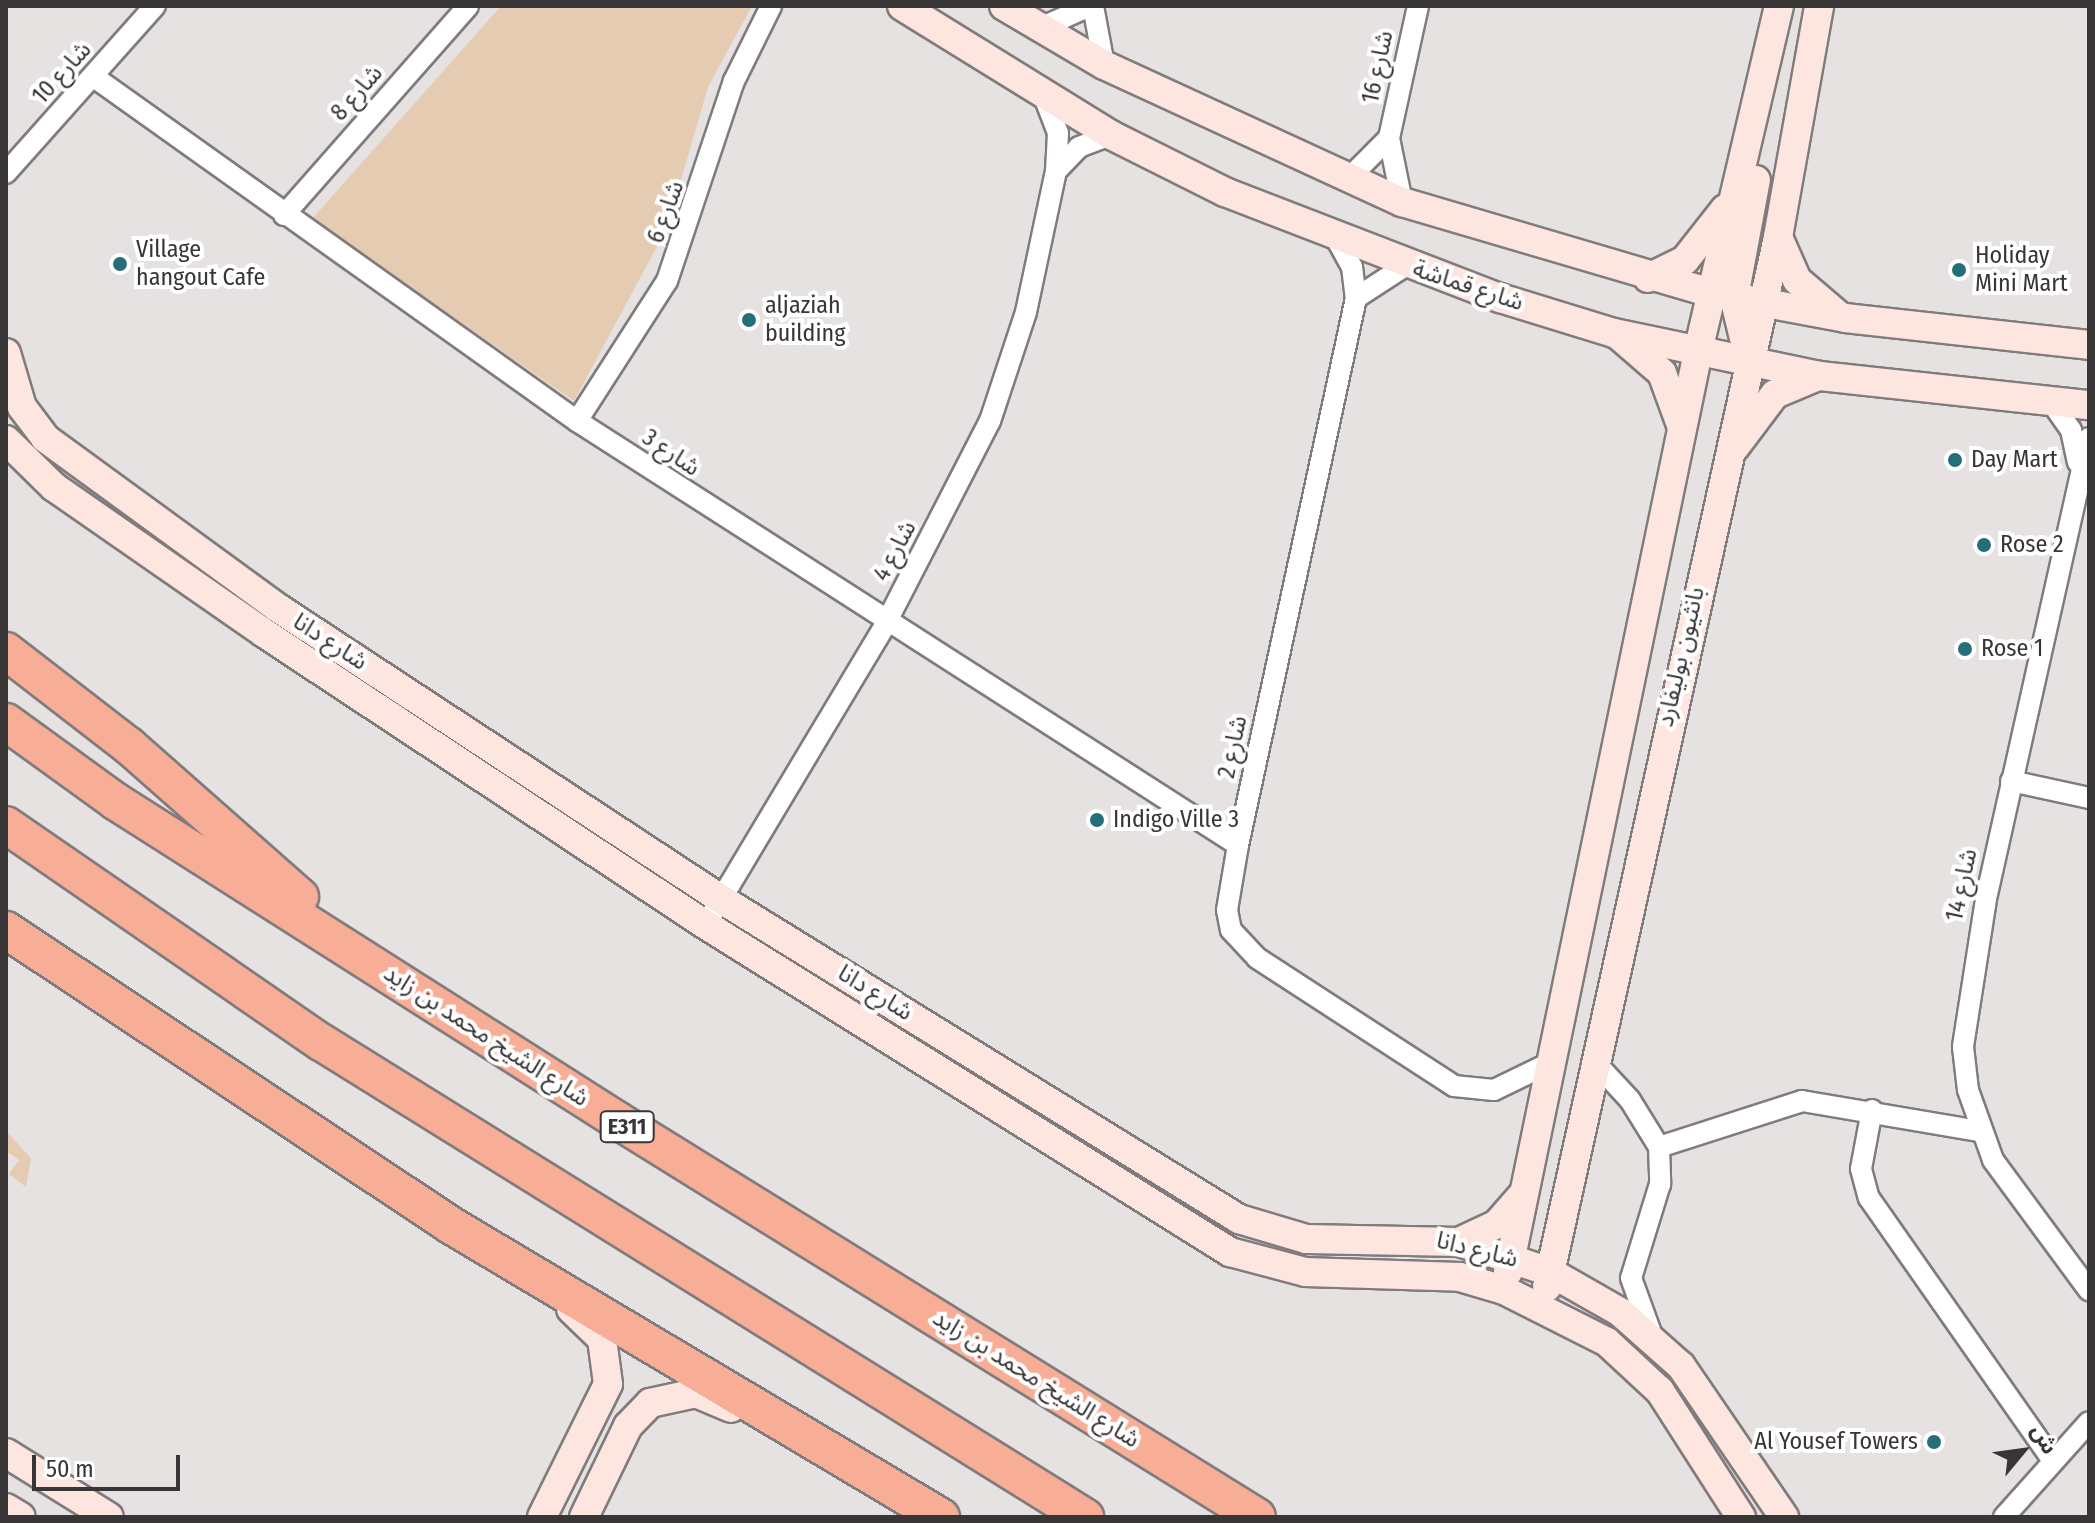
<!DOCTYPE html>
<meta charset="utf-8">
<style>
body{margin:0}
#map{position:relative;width:2095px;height:1523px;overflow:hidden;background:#e7e2e2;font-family:"Fira Sans Condensed","Noto Sans Arabic",sans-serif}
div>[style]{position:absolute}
.green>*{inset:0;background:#e4cbb1}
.roads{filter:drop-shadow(2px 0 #807b7c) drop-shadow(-2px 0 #807b7c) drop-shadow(0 2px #807b7c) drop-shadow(0 -2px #807b7c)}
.street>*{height:20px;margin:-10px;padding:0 10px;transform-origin:10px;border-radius:10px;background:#fff}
.secondary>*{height:28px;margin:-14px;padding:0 14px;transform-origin:14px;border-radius:14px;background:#fde6e0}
.highway>*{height:36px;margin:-18px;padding:0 18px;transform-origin:18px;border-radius:18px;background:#f7ad96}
.dots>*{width:22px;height:22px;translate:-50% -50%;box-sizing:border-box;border:4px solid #fff;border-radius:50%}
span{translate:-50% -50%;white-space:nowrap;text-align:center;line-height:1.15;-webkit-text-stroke:8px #fff;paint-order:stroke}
.shield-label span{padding:2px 6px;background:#fff;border:2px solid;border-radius:6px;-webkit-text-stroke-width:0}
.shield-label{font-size:22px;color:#373535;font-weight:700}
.street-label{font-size:24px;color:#373535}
.poi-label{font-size:24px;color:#373535}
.left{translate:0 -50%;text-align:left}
.right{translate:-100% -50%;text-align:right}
.frame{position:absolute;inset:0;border:8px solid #373535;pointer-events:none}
.north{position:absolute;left:1983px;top:1411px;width:80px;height:80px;-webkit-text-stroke:6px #fff;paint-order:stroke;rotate:61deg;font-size:22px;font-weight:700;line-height:32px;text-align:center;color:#373535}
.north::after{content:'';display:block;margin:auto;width:28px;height:36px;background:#373535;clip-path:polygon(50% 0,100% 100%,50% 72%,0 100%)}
.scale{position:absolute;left:32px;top:1455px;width:148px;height:36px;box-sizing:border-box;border:4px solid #373535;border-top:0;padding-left:10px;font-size:24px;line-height:28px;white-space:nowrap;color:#373535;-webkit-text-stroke:6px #fff;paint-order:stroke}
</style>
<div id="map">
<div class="green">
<i style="clip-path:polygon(501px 6px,752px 6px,708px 87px,667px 228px,574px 401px,312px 219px)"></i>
<i style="clip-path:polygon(6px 1131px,31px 1158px,26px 1187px,9px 1174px,19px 1160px,6px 1151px)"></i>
</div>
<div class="roads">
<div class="street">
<i style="left:1093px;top:6px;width:60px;rotate:79.4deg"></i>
<i style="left:1038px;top:29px;width:57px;rotate:-23.9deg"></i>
<i style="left:94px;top:77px;width:593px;rotate:35.46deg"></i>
<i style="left:577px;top:421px;width:785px;rotate:32.68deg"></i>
<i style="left:1056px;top:171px;width:33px;rotate:-46deg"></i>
<i style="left:1079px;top:147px;width:34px;rotate:-21deg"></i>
<i style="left:6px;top:173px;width:224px;rotate:-48.3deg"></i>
<i style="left:1347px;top:180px;width:59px;rotate:-45deg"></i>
<i style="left:1402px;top:202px;width:65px;rotate:-101.5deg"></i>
<i style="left:1389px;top:138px;width:135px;rotate:-77.6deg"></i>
<i style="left:284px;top:215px;width:278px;rotate:-48.6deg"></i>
<i style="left:1337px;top:240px;width:31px;rotate:61deg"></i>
<i style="left:1352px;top:267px;width:31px;rotate:83deg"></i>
<i style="left:1356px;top:298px;width:560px;rotate:102.17deg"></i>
<i style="left:1238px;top:845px;width:66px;rotate:99.6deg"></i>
<i style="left:1227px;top:910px;width:20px;rotate:79deg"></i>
<i style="left:1231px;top:930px;width:38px;rotate:47deg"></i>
<i style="left:1257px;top:958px;width:235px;rotate:33deg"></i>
<i style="left:1454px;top:1086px;width:40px;rotate:5.7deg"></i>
<i style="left:1494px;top:1090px;width:67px;rotate:-25.8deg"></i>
<i style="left:1356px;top:298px;width:59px;rotate:-33.1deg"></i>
<i style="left:2052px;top:403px;width:33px;rotate:55deg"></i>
<i style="left:2071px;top:430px;width:33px;rotate:78deg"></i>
<i style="left:577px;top:421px;width:166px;rotate:-57.3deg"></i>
<i style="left:667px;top:281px;width:211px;rotate:-71.5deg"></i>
<i style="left:734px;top:81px;width:84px;rotate:-63.7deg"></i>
<i style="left:2089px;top:438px;width:466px;rotate:102.6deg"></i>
<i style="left:1987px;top:893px;width:156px;rotate:98.9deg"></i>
<i style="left:1963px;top:1047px;width:43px;rotate:83.4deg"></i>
<i style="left:1968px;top:1090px;width:74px;rotate:70.3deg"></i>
<i style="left:1993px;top:1160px;width:162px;rotate:53.6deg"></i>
<i style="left:2011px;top:781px;width:80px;rotate:12.3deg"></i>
<i style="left:714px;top:911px;width:333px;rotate:-59.1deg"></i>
<i style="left:885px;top:625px;width:229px;rotate:-62.8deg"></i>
<i style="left:990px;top:421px;width:115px;rotate:-71.7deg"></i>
<i style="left:1026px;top:312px;width:144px;rotate:-78deg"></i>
<i style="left:1056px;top:171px;width:38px;rotate:-87deg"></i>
<i style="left:1058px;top:133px;width:39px;rotate:-111deg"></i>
<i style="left:1593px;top:1060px;width:54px;rotate:47.2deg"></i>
<i style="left:1630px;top:1100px;width:55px;rotate:58.3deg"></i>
<i style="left:1659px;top:1147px;width:37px;rotate:88deg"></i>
<i style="left:1660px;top:1184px;width:98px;rotate:107.1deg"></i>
<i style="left:1631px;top:1278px;width:59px;rotate:70deg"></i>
<i style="left:1872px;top:1110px;width:60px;rotate:100.6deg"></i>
<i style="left:1861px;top:1169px;width:30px;rotate:75deg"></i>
<i style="left:1869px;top:1198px;width:319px;rotate:55deg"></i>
<i style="left:1659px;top:1147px;width:150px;rotate:-17.8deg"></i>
<i style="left:1802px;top:1101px;width:180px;rotate:9.6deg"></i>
<i style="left:2004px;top:1517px;width:127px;rotate:-48.2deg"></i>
</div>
<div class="secondary">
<i style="left:902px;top:6px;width:246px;rotate:31.7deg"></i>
<i style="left:1111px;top:135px;width:127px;rotate:26.6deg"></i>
<i style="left:1225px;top:192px;width:295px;rotate:21.1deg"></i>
<i style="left:1500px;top:298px;width:119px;rotate:17.1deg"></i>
<i style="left:1614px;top:333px;width:210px;rotate:11.8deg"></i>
<i style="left:1820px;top:376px;width:271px;rotate:6.2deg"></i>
<i style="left:1004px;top:6px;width:116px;rotate:30.5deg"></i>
<i style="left:1104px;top:65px;width:328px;rotate:24.7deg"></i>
<i style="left:1402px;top:202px;width:323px;rotate:16.4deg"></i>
<i style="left:1712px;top:293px;width:135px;rotate:10.6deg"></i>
<i style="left:1845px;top:318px;width:245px;rotate:6.3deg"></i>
<i style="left:1778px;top:237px;width:47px;rotate:66.2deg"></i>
<i style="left:1797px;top:280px;width:52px;rotate:40.4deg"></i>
<i style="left:1648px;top:278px;width:41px;rotate:-25.9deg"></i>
<i style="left:1685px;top:260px;width:65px;rotate:-51.9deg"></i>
<i style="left:1618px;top:335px;width:58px;rotate:40.8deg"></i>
<i style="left:1662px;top:373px;width:55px;rotate:69.9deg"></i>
<i style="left:6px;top:353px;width:56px;rotate:73.5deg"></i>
<i style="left:22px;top:407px;width:39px;rotate:53deg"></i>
<i style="left:45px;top:438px;width:288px;rotate:36.1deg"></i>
<i style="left:278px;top:608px;width:530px;rotate:33.3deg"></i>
<i style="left:721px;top:899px;width:609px;rotate:31.71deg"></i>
<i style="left:1239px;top:1219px;width:70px;rotate:16.6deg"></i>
<i style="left:1306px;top:1239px;width:153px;rotate:1.1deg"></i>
<i style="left:1459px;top:1242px;width:96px;rotate:18.2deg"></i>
<i style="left:1550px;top:1272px;width:81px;rotate:29.7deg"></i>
<i style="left:1620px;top:1312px;width:81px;rotate:41.5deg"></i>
<i style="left:1681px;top:1366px;width:183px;rotate:55.7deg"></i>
<i style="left:1749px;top:359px;width:64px;rotate:-103.6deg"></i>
<i style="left:1734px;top:297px;width:119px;rotate:-79.4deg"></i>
<i style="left:6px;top:440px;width:67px;rotate:44.4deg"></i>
<i style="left:54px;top:487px;width:256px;rotate:34.8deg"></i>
<i style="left:264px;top:633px;width:530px;rotate:33.45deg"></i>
<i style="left:706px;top:925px;width:618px;rotate:31.97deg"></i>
<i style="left:1230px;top:1252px;width:78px;rotate:14.9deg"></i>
<i style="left:1305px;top:1272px;width:155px;rotate:1.8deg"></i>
<i style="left:1460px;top:1277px;width:46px;rotate:16.5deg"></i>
<i style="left:1504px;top:1290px;width:115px;rotate:26.8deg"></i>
<i style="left:1607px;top:1342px;width:72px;rotate:42.8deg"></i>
<i style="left:1660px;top:1391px;width:150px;rotate:57.3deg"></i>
<i style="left:1735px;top:447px;width:66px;rotate:-53deg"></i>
<i style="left:1775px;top:394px;width:47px;rotate:-22.7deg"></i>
<i style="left:1459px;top:1242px;width:42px;rotate:-25.3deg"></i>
<i style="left:1497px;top:1224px;width:38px;rotate:-49deg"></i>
<i style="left:1508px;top:1272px;width:945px;rotate:-78.33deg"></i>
<i style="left:1699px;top:347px;width:350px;rotate:-76.8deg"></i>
<i style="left:1547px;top:1287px;width:1075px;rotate:-77.59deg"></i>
<i style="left:1778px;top:237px;width:235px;rotate:-79.9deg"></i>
<i style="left:6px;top:1453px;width:121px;rotate:31.9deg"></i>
<i style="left:6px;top:1508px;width:17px;rotate:31deg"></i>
<i style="left:542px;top:1517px;width:148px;rotate:-63.6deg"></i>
<i style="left:608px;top:1384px;width:45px;rotate:-97.6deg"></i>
<i style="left:602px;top:1339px;width:43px;rotate:-135.9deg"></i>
<i style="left:584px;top:1517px;width:101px;rotate:-64.2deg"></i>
<i style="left:628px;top:1426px;width:32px;rotate:-46deg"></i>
<i style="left:650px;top:1403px;width:47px;rotate:-12.3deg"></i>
<i style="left:696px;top:1393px;width:38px;rotate:23deg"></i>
</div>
<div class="highway">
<i style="left:6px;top:651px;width:155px;rotate:37.7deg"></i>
<i style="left:129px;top:746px;width:228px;rotate:41.4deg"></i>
<i style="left:6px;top:722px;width:135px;rotate:35.9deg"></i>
<i style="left:115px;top:801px;width:595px;rotate:32.43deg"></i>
<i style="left:617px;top:1120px;width:753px;rotate:31.81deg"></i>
<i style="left:6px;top:825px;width:383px;rotate:34.6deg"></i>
<i style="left:321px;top:1042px;width:900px;rotate:31.87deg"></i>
<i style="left:6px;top:930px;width:535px;rotate:33.57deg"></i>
<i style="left:452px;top:1226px;width:569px;rotate:30.76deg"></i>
</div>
</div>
<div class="dots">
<i style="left:120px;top:264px;background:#266f7a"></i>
<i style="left:1959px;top:270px;background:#266f7a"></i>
<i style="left:749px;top:320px;background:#266f7a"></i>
<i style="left:1955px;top:460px;background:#266f7a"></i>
<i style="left:1984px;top:545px;background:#266f7a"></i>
<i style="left:1965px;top:649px;background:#266f7a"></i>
<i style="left:1097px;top:820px;background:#266f7a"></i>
<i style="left:1934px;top:1442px;background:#266f7a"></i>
</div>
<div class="shield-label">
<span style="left:627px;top:1127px">E311</span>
</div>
<div class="street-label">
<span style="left:1378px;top:67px;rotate:-78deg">شارع 16</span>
<span style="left:62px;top:73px;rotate:-48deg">شارع 10</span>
<span style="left:357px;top:93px;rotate:-49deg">شارع 8</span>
<span style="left:666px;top:212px;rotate:-70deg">شارع 6</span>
<span style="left:1468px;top:286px;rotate:18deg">شارع قماشة</span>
<span style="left:671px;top:453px;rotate:34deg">شارع 3</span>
<span style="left:895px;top:551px;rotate:-62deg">شارع 4</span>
<span style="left:330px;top:642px;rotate:33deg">شارع دانا</span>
<span style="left:1681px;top:657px;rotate:-77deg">بانثيون بوليفارد</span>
<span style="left:1233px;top:747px;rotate:-78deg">شارع 2</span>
<span style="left:1962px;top:885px;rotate:-78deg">شارع 14</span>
<span style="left:875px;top:993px;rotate:32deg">شارع دانا</span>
<span style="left:486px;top:1036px;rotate:33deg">شارع الشيخ محمد بن زايد</span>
<span style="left:1477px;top:1250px;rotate:14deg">شارع دانا</span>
<span style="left:1036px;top:1379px;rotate:32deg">شارع الشيخ محمد بن زايد</span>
</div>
<div class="poi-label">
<span class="left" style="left:136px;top:264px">Village<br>hangout Cafe</span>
<span class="left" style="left:1975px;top:270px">Holiday<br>Mini Mart</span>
<span class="left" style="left:765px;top:320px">aljaziah<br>building</span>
<span class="left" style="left:1971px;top:460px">Day Mart</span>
<span class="left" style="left:2000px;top:545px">Rose 2</span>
<span class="left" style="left:1981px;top:649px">Rose 1</span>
<span class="left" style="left:1113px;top:820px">Indigo Ville 3</span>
<span class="right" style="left:1918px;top:1442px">Al Yousef Towers</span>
</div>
<div class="frame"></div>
<div class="north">ش</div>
<div class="scale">50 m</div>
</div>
